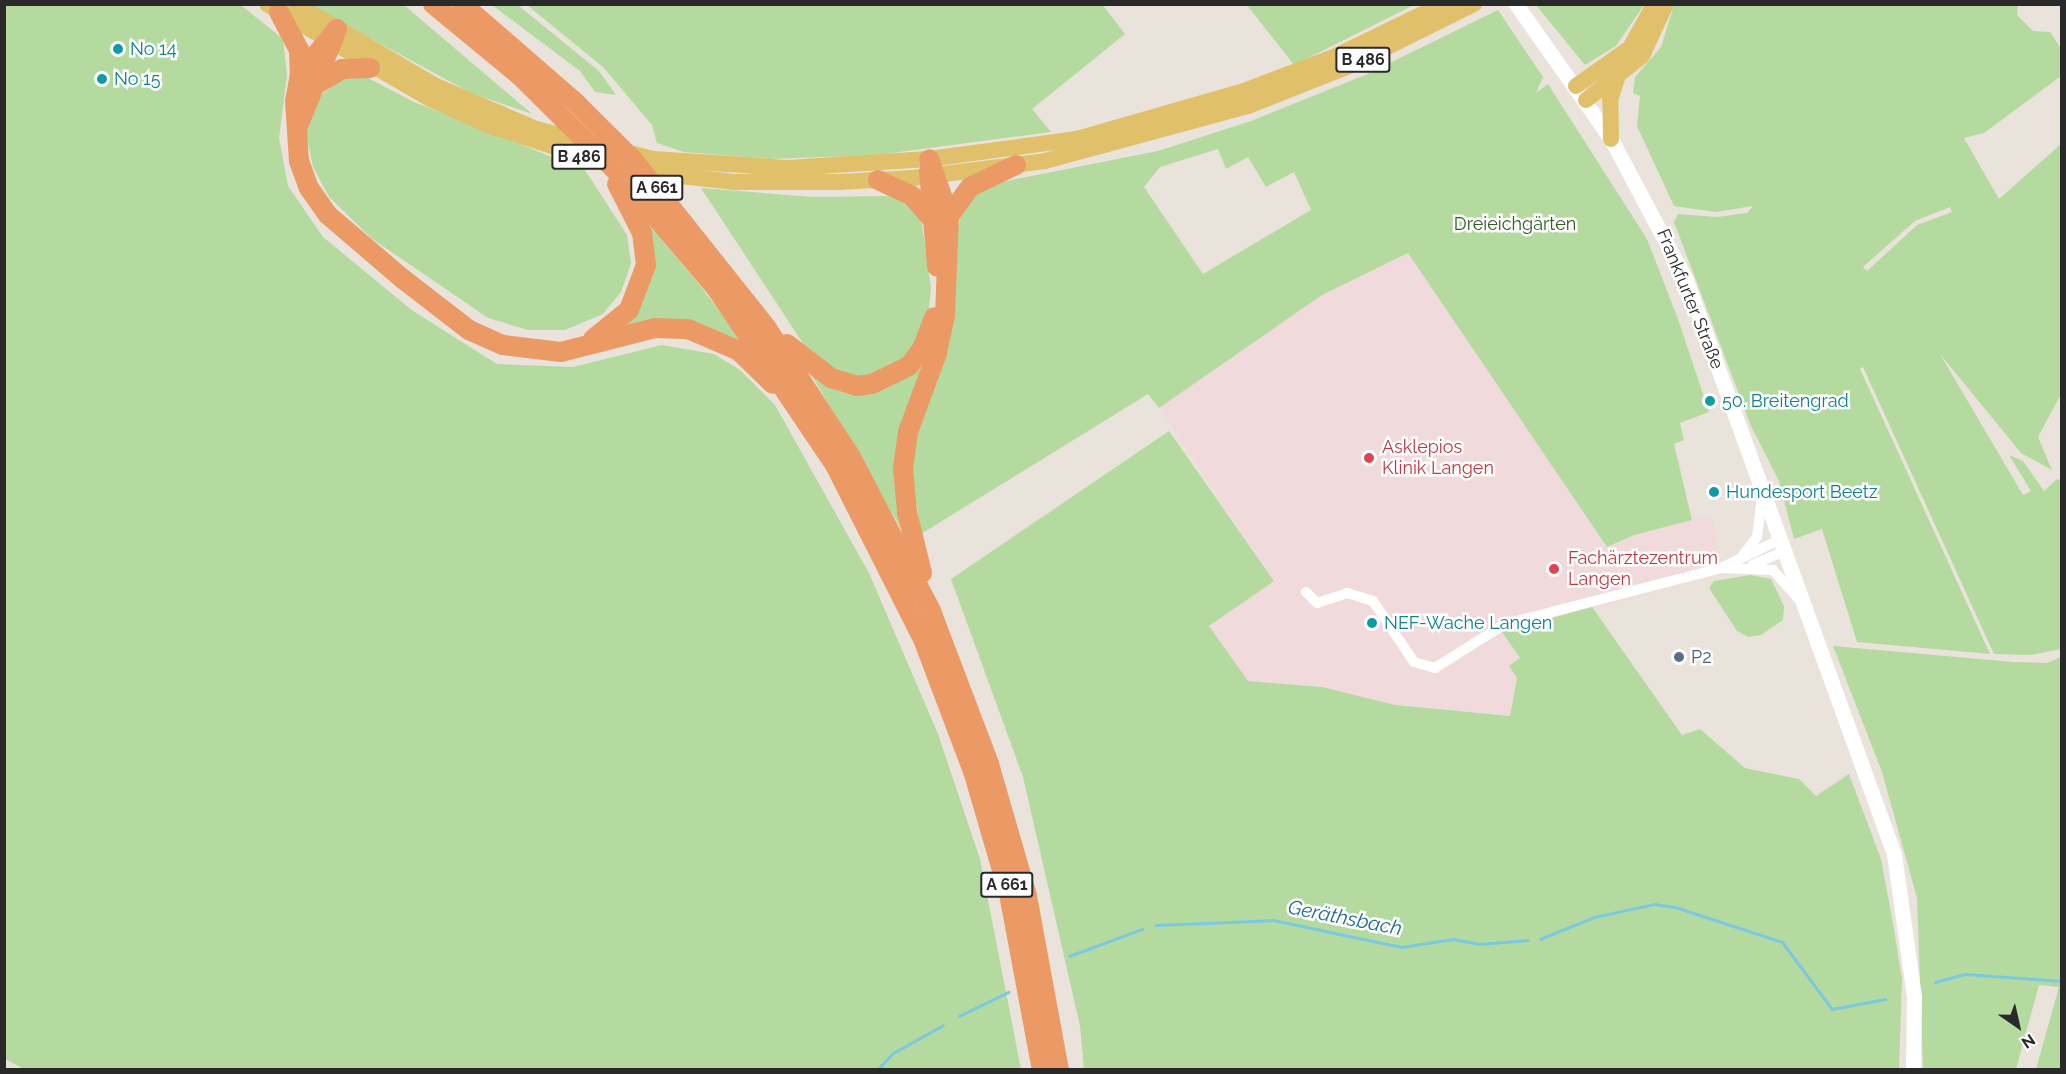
<!DOCTYPE html>
<meta charset="utf-8">
<style>
body{margin:0}
#map{position:relative;width:2066px;height:1074px;overflow:hidden;background:#eae3dc;font-family:Raleway,sans-serif}
div>[style]{position:absolute}
.medical>*{inset:0;background:#f0dadc}
.green>*{inset:0;background:#b5da9f}
.stream>*{height:3px;margin:-1.5px;padding:0 1.5px;transform-origin:1.5px;border-radius:1.5px;background:#7bc9e0}
.street>*{height:10px;margin:-5px;padding:0 5px;transform-origin:5px;border-radius:5px;background:#fff}
.secondary>*{height:15px;margin:-7.5px;padding:0 7.5px;transform-origin:7.5px;border-radius:7.5px;background:#fff}
.primary>*{height:16px;margin:-8px;padding:0 8px;transform-origin:8px;border-radius:8px;background:#e0c06b}
.highway>*{height:20px;margin:-10px;padding:0 10px;transform-origin:10px;border-radius:10px;background:#ec9a65}
.dots>*{width:16px;height:16px;translate:-50% -50%;box-sizing:border-box;border:3px solid #fff;border-radius:50%}
span{translate:-50% -50%;white-space:nowrap;text-align:center;line-height:1.15;-webkit-text-stroke:5px #fff;paint-order:stroke}
.shield-label span{padding:2px 4px;background:#fff;border:2px solid;border-radius:4px;-webkit-text-stroke-width:0}
.shield-label{font-size:16px;color:#292929;font-weight:700}
.culture-label{font-size:18px;color:#0d838f}
.left{translate:0 -50%;text-align:left}
.park-label{font-size:18px;color:#305d22}
.street-label{font-size:18px;color:#292929}
.health-label{font-size:18px;color:#be3a42}
.service-label{font-size:18px;color:#4e5e75}
.water-label{font-size:20px;color:#1c698a;font-style:italic}
.frame{position:absolute;inset:0;border:6px solid #292929;pointer-events:none}
.north{position:absolute;left:1988px;top:996px;width:60px;height:60px;-webkit-text-stroke:4px #fff;paint-order:stroke;rotate:146deg;font-size:16px;font-weight:700;line-height:24px;text-align:center;color:#292929}
.north::after{content:'';display:block;margin:auto;width:21px;height:27px;background:#292929;clip-path:polygon(50% 0,100% 100%,50% 72%,0 100%)}
</style>
<div id="map">
<div class="medical">
<i style="clip-path:polygon(1409px 253px,1607px 547px,1634px 535px,1712px 515px,1720px 558px,1684px 584px,1503px 633px,1520px 659px,1509px 666px,1517px 678px,1511px 716px,1395px 705px,1322px 687px,1248px 681px,1209px 626px,1274px 581px,1159px 408px,1322px 295px)"></i>
</div>
<div class="green">
<i style="clip-path:polygon(1102px 4px,1125px 34px,1032px 109px,1051px 132px,877px 155px,770px 159px,684px 152px,657px 143px,652px 125px,603px 67px,527px 5px)"></i>
<i style="clip-path:polygon(5px 5px,241px 5px,283px 39px,287px 75px,279px 138px,288px 186px,323px 237px,413px 311px,497px 364px,573px 367px,662px 345px,714px 354px,740px 370px,775px 405px,869px 573px,938px 734px,980px 859px,1021px 1069px,26px 1070px,5px 1059px)"></i>
<i style="clip-path:polygon(309px 5px,404px 5px,532px 114px,471px 93px)"></i>
<i style="clip-path:polygon(492px 5px,519px 6px,599px 71px,616px 95px,595px 92px,580px 71px)"></i>
<i style="clip-path:polygon(1247px 5px,1414px 5px,1294px 65px)"></i>
<i style="clip-path:polygon(1536px 5px,1644px 5px,1616px 46px,1585px 65px)"></i>
<i style="clip-path:polygon(evenodd,1674px 5px,2018px 5px,2017px 15px,2033px 31px,2050px 32px,2061px 48px,2061px 76px,1984px 133px,1964px 138px,1999px 199px,2061px 144px,2061px 394px,2038px 437px,2052px 470px,2021px 453px,1940px 354px,2023px 495px,2031px 491px,2009px 455px,2023px 461px,2044px 491px,2057px 479px,2061px 481px,2061px 649px,2031px 655px,1994px 654px,1863px 367px,1860px 369px,1990px 654px,1857px 642px,1822px 529px,1794px 539px,1779px 481px,1751px 426px,1674px 222px,1678px 214px,1717px 217px,1747px 213px,1753px 206px,1716px 212px,1674px 206px,1637px 126px,1640px 96px,1633px 93px,1635px 77px,1661px 47px,1674px 5px,1950px 207px,1952px 212px,1917px 225px,1867px 271px,1863px 267px,1915px 221px,1950px 207px)"></i>
<i style="clip-path:polygon(evenodd,1498px 10px,1543px 77px,1536px 93px,1548px 84px,1647px 239px,1678px 319px,1709px 412px,1680px 423px,1684px 440px,1674px 444px,1692px 520px,1634px 535px,1607px 547px,1408px 253px,1322px 295px,1159px 408px,1148px 394px,921px 534px,911px 467px,963px 203px,991px 184px,1158px 151px,1251px 121px,1365px 75px,1498px 10px,1218px 149px,1226px 169px,1248px 157px,1266px 187px,1294px 172px,1311px 210px,1203px 274px,1144px 187px,1160px 167px,1218px 149px)"></i>
<i style="clip-path:polygon(346px 77px,366px 77px,414px 102px,585px 170px,627px 235px,631px 263px,621px 292px,603px 314px,565px 330px,528px 330px,488px 318px,371px 238px,329px 197px,313px 167px,306px 132px,319px 96px)"></i>
<i style="clip-path:polygon(701px 188px,812px 197px,894px 196px,911px 202px,922px 224px,931px 288px,928px 317px,910px 354px,895px 367px,864px 378px,838px 374px,808px 351px)"></i>
<i style="clip-path:polygon(639px 213px,699px 284px,749px 350px,729px 338px,616px 329px,635px 307px)"></i>
<i style="clip-path:polygon(937px 327px,899px 431px,903px 532px,808px 369px,870px 390px)"></i>
<i style="clip-path:polygon(1169px 431px,1274px 581px,1209px 626px,1248px 681px,1322px 687px,1395px 705px,1510px 716px,1517px 678px,1509px 666px,1520px 658px,1502px 632px,1592px 607px,1682px 735px,1700px 729px,1745px 768px,1799px 779px,1816px 796px,1849px 774px,1881px 859px,1893px 923px,1902px 979px,1899px 1069px,1084px 1069px,1080px 1026px,1023px 777px,951px 579px)"></i>
<i style="clip-path:polygon(1750px 575px,1771px 579px,1784px 606px,1783px 620px,1761px 635px,1748px 637px,1737px 631px,1709px 588px,1714px 581px)"></i>
<i style="clip-path:polygon(1833px 646px,2014px 662px,2047px 663px,2061px 657px,2061px 1069px,2036px 1069px,2059px 987px,2039px 985px,2016px 1069px,1923px 1069px,1917px 898px,1882px 772px)"></i>
</div>
<div class="stream">
<i style="left:1156px;top:925px;width:117px;rotate:-2.4deg"></i>
<i style="left:1273px;top:920px;width:131px;rotate:11.9deg"></i>
<i style="left:1401px;top:947px;width:53px;rotate:-8.7deg"></i>
<i style="left:1453px;top:939px;width:25px;rotate:11deg"></i>
<i style="left:1478px;top:944px;width:50px;rotate:-4.6deg"></i>
<i style="left:1540px;top:939px;width:58px;rotate:-22.2deg"></i>
<i style="left:1594px;top:917px;width:61px;rotate:-12.2deg"></i>
<i style="left:1654px;top:904px;width:21px;rotate:8deg"></i>
<i style="left:1675px;top:907px;width:113px;rotate:18.1deg"></i>
<i style="left:1782px;top:942px;width:84px;rotate:53.3deg"></i>
<i style="left:1832px;top:1009px;width:54px;rotate:-10.7deg"></i>
<i style="left:1069px;top:956px;width:78px;rotate:-20.3deg"></i>
<i style="left:1935px;top:982px;width:31px;rotate:-15deg"></i>
<i style="left:1965px;top:974px;width:97px;rotate:4.1deg"></i>
<i style="left:959px;top:1016px;width:55px;rotate:-26.1deg"></i>
<i style="left:877px;top:1070px;width:23px;rotate:-47deg"></i>
<i style="left:893px;top:1053px;width:57px;rotate:-29.2deg"></i>
</div>
<div class="street">
<i style="left:1743px;top:555px;width:23px;rotate:-52deg"></i>
<i style="left:1757px;top:537px;width:41px;rotate:-83deg"></i>
<i style="left:1752px;top:565px;width:34px;rotate:-23deg"></i>
<i style="left:1721px;top:568px;width:64px;rotate:-25.8deg"></i>
<i style="left:1306px;top:592px;width:16px;rotate:45deg"></i>
<i style="left:1317px;top:603px;width:32px;rotate:-18deg"></i>
<i style="left:1347px;top:593px;width:27px;rotate:17deg"></i>
<i style="left:1373px;top:601px;width:73px;rotate:56.1deg"></i>
<i style="left:1414px;top:662px;width:22px;rotate:16deg"></i>
<i style="left:1435px;top:668px;width:83px;rotate:-32.2deg"></i>
<i style="left:1505px;top:624px;width:223px;rotate:-14.5deg"></i>
<i style="left:1721px;top:568px;width:52px;rotate:2.2deg"></i>
<i style="left:1773px;top:570px;width:38px;rotate:49deg"></i>
</div>
<div class="secondary">
<i style="left:1516px;top:4px;width:165px;rotate:54.9deg"></i>
<i style="left:1611px;top:139px;width:160px;rotate:62deg"></i>
<i style="left:1686px;top:280px;width:611px;rotate:70.08deg"></i>
<i style="left:1894px;top:854px;width:144px;rotate:82deg"></i>
<i style="left:1914px;top:997px;width:73px;rotate:90.8deg"></i>
</div>
<div class="primary">
<i style="left:267px;top:4px;width:189px;rotate:30.2deg"></i>
<i style="left:430px;top:99px;width:66px;rotate:24.2deg"></i>
<i style="left:490px;top:126px;width:127px;rotate:17.9deg"></i>
<i style="left:296px;top:4px;width:160px;rotate:30.4deg"></i>
<i style="left:434px;top:85px;width:111px;rotate:23.3deg"></i>
<i style="left:536px;top:129px;width:121px;rotate:14.4deg"></i>
<i style="left:653px;top:159px;width:135px;rotate:3.8deg"></i>
<i style="left:788px;top:168px;width:141px;rotate:-3.7deg"></i>
<i style="left:929px;top:159px;width:149px;rotate:-7.7deg"></i>
<i style="left:1077px;top:139px;width:174px;rotate:-16deg"></i>
<i style="left:1244px;top:91px;width:98px;rotate:-20.8deg"></i>
<i style="left:1336px;top:56px;width:119px;rotate:-25.9deg"></i>
<i style="left:1576px;top:86px;width:66px;rotate:-35.1deg"></i>
<i style="left:1630px;top:48px;width:49px;rotate:-60.8deg"></i>
<i style="left:1586px;top:100px;width:71px;rotate:-38.2deg"></i>
<i style="left:1642px;top:56px;width:57px;rotate:-65.2deg"></i>
<i style="left:1611px;top:139px;width:39px;rotate:-91deg"></i>
<i style="left:1610px;top:100px;width:22px;rotate:-72deg"></i>
<i style="left:636px;top:171px;width:99px;rotate:6.4deg"></i>
<i style="left:734px;top:182px;width:105px"></i>
<i style="left:839px;top:182px;width:74px;rotate:-3.1deg"></i>
<i style="left:913px;top:178px;width:133px;rotate:-7.3deg"></i>
<i style="left:1045px;top:161px;width:210px;rotate:-15.2deg"></i>
<i style="left:1248px;top:106px;width:106px;rotate:-21.5deg"></i>
<i style="left:1347px;top:67px;width:142px;rotate:-26.4deg"></i>
</div>
<div class="highway">
<i style="left:433px;top:4px;width:112px;rotate:39.5deg"></i>
<i style="left:519px;top:75px;width:141px;rotate:44.7deg"></i>
<i style="left:619px;top:174px;width:150px;rotate:49.6deg"></i>
<i style="left:716px;top:288px;width:213px;rotate:56.1deg"></i>
<i style="left:835px;top:465px;width:195px;rotate:63.2deg"></i>
<i style="left:923px;top:639px;width:141px;rotate:69.3deg"></i>
<i style="left:973px;top:771px;width:128px;rotate:73.7deg"></i>
<i style="left:1009px;top:894px;width:179px;rotate:79.4deg"></i>
<i style="left:462px;top:4px;width:150px;rotate:40.9deg"></i>
<i style="left:575px;top:102px;width:83px;rotate:45deg"></i>
<i style="left:634px;top:161px;width:212px;rotate:51.5deg"></i>
<i style="left:766px;top:327px;width:155px;rotate:56.8deg"></i>
<i style="left:851px;top:457px;width:174px;rotate:62.5deg"></i>
<i style="left:931px;top:611px;width:164px;rotate:69.2deg"></i>
<i style="left:989px;top:764px;width:137px;rotate:73.9deg"></i>
<i style="left:1027px;top:896px;width:177px;rotate:79.6deg"></i>
<i style="left:279px;top:12px;width:43px;rotate:62.2deg"></i>
<i style="left:299px;top:50px;width:24px;rotate:88deg"></i>
<i style="left:337px;top:29px;width:58px;rotate:129.4deg"></i>
<i style="left:300px;top:74px;width:27px;rotate:100deg"></i>
<i style="left:295px;top:101px;width:60px;rotate:86.2deg"></i>
<i style="left:299px;top:161px;width:29px;rotate:70deg"></i>
<i style="left:309px;top:188px;width:33px;rotate:55deg"></i>
<i style="left:328px;top:215px;width:99px;rotate:40.5deg"></i>
<i style="left:403px;top:279px;width:83px;rotate:37.7deg"></i>
<i style="left:469px;top:330px;width:37px;rotate:24deg"></i>
<i style="left:503px;top:345px;width:58px;rotate:6.9deg"></i>
<i style="left:561px;top:352px;width:97px;rotate:-14.3deg"></i>
<i style="left:655px;top:328px;width:33px;rotate:2deg"></i>
<i style="left:688px;top:329px;width:56px;rotate:23.3deg"></i>
<i style="left:739px;top:351px;width:47px;rotate:44.1deg"></i>
<i style="left:319px;top:83px;width:27px;rotate:-31deg"></i>
<i style="left:342px;top:69px;width:28px;rotate:-2deg"></i>
<i style="left:299px;top:124px;width:99px;rotate:-68.1deg"></i>
<i style="left:929px;top:171px;width:96px;rotate:85.2deg"></i>
<i style="left:878px;top:180px;width:38px;rotate:25deg"></i>
<i style="left:912px;top:196px;width:29px;rotate:49deg"></i>
<i style="left:949px;top:216px;width:36px;rotate:-54deg"></i>
<i style="left:970px;top:187px;width:51px;rotate:-25.6deg"></i>
<i style="left:593px;top:339px;width:46px;rotate:-38.9deg"></i>
<i style="left:629px;top:310px;width:48px;rotate:-69.3deg"></i>
<i style="left:646px;top:265px;width:32px;rotate:-97deg"></i>
<i style="left:642px;top:233px;width:55px;rotate:-117deg"></i>
<i style="left:787px;top:344px;width:56px;rotate:37.7deg"></i>
<i style="left:831px;top:378px;width:27px;rotate:17deg"></i>
<i style="left:857px;top:386px;width:15px;rotate:-8deg"></i>
<i style="left:872px;top:384px;width:41px;rotate:-25.9deg"></i>
<i style="left:909px;top:366px;width:21px;rotate:-53deg"></i>
<i style="left:922px;top:349px;width:34px;rotate:-69deg"></i>
<i style="left:922px;top:573px;width:63px;rotate:-103.8deg"></i>
<i style="left:907px;top:512px;width:44px;rotate:-95.2deg"></i>
<i style="left:903px;top:468px;width:36px;rotate:-82deg"></i>
<i style="left:908px;top:432px;width:84px;rotate:-69.8deg"></i>
<i style="left:937px;top:353px;width:39px;rotate:-78deg"></i>
<i style="left:945px;top:315px;width:99px;rotate:-87.7deg"></i>
<i style="left:949px;top:216px;width:60px;rotate:-109.3deg"></i>
</div>
<div class="dots">
<i style="left:118px;top:49px;background:#0f9aa8"></i>
<i style="left:102px;top:79px;background:#0f9aa8"></i>
<i style="left:1710px;top:401px;background:#0f9aa8"></i>
<i style="left:1369px;top:458px;background:#e0444e"></i>
<i style="left:1714px;top:492px;background:#0f9aa8"></i>
<i style="left:1554px;top:569px;background:#e0444e"></i>
<i style="left:1372px;top:623px;background:#0f9aa8"></i>
<i style="left:1679px;top:657px;background:#5c6f8a"></i>
</div>
<div class="shield-label">
<span style="left:1363px;top:60px">B 486</span>
<span style="left:579px;top:157px">B 486</span>
<span style="left:657px;top:188px">A 661</span>
<span style="left:1007px;top:885px">A 661</span>
</div>
<div class="culture-label">
<span class="left" style="left:130px;top:49px">No 14</span>
<span class="left" style="left:114px;top:79px">No 15</span>
<span class="left" style="left:1722px;top:401px">50. Breitengrad</span>
<span class="left" style="left:1726px;top:492px">Hundesport Beetz</span>
<span class="left" style="left:1384px;top:623px">NEF-Wache Langen</span>
</div>
<div class="park-label">
<span style="left:1515px;top:224px">Dreieichgärten</span>
</div>
<div class="street-label">
<span style="left:1690px;top:299px;rotate:68deg">Frankfurter Straße</span>
</div>
<div class="health-label">
<span class="left" style="left:1382px;top:458px">Asklepios<br>Klinik Langen</span>
<span class="left" style="left:1568px;top:569px">Fachärztezentrum<br>Langen</span>
</div>
<div class="service-label">
<span class="left" style="left:1691px;top:657px">P2</span>
</div>
<div class="water-label">
<span style="left:1345px;top:918px;rotate:11deg">Geräthsbach</span>
</div>
<div class="frame"></div>
<div class="north">N</div>
</div>
